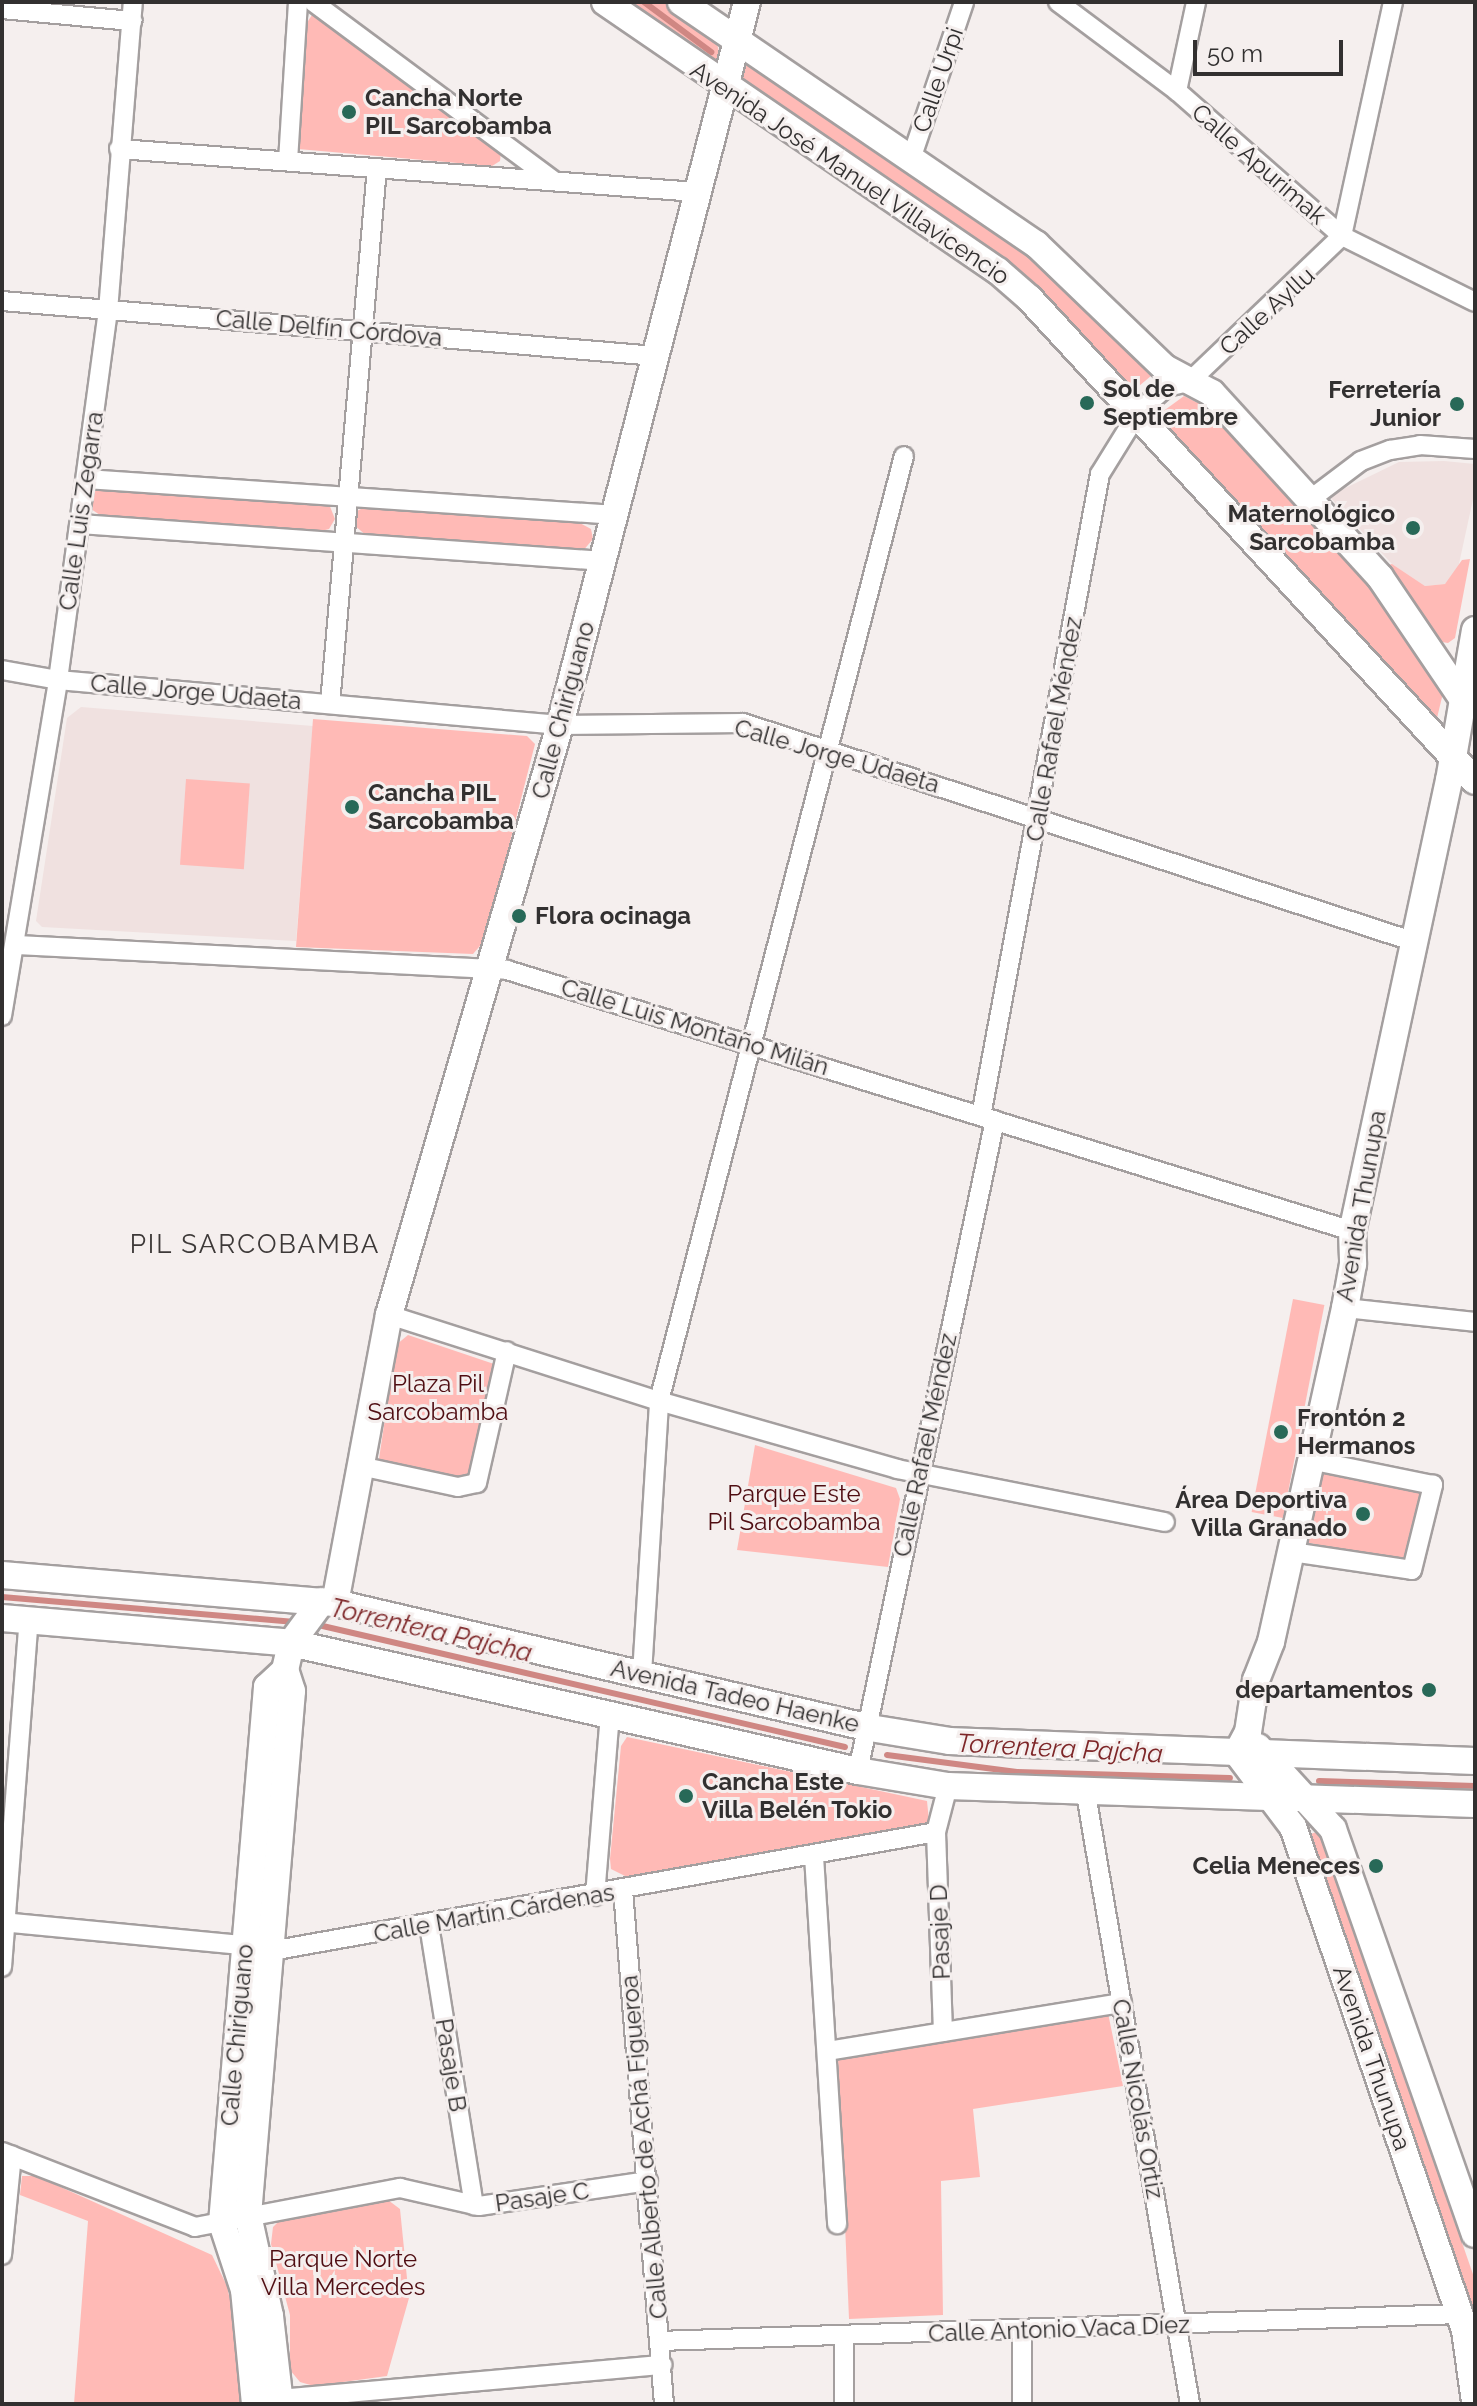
<!DOCTYPE html>
<meta charset="utf-8">
<style>
body{margin:0}
#map{position:relative;width:1477px;height:2406px;overflow:hidden;background:#f5efee;font-family:Raleway,sans-serif}
div>[style]{position:absolute}
.built>*{inset:0;background:#f0e1e0}
.green>*{inset:0;background:#ffbab6;transform-origin:0 0}
.stream>*{height:6px;margin:-3px;padding:0 3px;transform-origin:3px;border-radius:3px;background:#cf8783}
.roads{filter:drop-shadow(2px 0 #a49f9f) drop-shadow(-2px 0 #a49f9f) drop-shadow(0 2px #a49f9f) drop-shadow(0 -2px #a49f9f)}
.street>*{height:18px;margin:-9px;padding:0 9px;transform-origin:9px;border-radius:9px;background:#fff}
.secondary>*{height:26px;margin:-13px;padding:0 13px;transform-origin:13px;border-radius:13px;background:#fff}
.dots>*{width:22px;height:22px;translate:-50% -50%;box-sizing:border-box;border:4px solid #f5efee;border-radius:50%}
span{translate:-50% -50%;white-space:nowrap;text-align:center;line-height:1.15;-webkit-text-stroke:6px #f5efee;paint-order:stroke}
.street-label{font-size:24px;color:#323030}
.poi-label{font-size:24px;color:#323030;font-weight:700}
.left{translate:0 -50%;text-align:left}
.right{translate:-100% -50%;text-align:right}
.park-label{font-size:24px;color:#4f0d12}
.neighbourhood-label{font-size:26px;color:#3d3938;letter-spacing:2px}
.water-label{font-size:26px;color:#7e2729;font-style:italic}
.frame{position:absolute;inset:0;border:4px solid #323030;pointer-events:none}
.scale{position:absolute;left:1193px;top:40px;width:150px;height:36px;box-sizing:border-box;border:4px solid #323030;border-top:0;padding-left:10px;font-size:24px;line-height:28px;white-space:nowrap;color:#323030;-webkit-text-stroke:6px #f5efee;paint-order:stroke}
</style>
<div id="map">
<div class="built">
<i style="clip-path:polygon(1444px 461px,1475px 464px,1475px 490px,1457px 573px,1445px 584px,1425px 586px,1392px 564px,1329px 496px,1399px 462px)"></i>
<i style="clip-path:polygon(81px 707px,313px 726px,296px 941px,42px 927px,36px 921px,67px 718px)"></i>
</div>
<div class="green">
<i style="clip-path:polygon(621px 2px,665px 2px,716px 39px,720px 56px,710px 65px)"></i>
<i style="clip-path:polygon(312px 15px,501px 152px,500px 161px,492px 166px,298px 149px,306px 24px)"></i>
<i style="clip-path:polygon(744px 60px,1037px 258px,1151px 376px,1133px 391px,1069px 324px,737px 86px)"></i>
<i style="clip-path:polygon(1184px 396px,1218px 413px,1365px 578px,1443px 693px,1437px 718px,1433px 721px,1158px 415px)"></i>
<i style="clip-path:polygon(91px 488px,329px 504px,335px 519px,329px 529px,317px 532px,100px 515px,88px 507px)"></i>
<i style="clip-path:polygon(369px 505px,578px 522px,591px 529px,593px 539px,582px 552px,367px 536px,354px 525px,355px 512px)"></i>
<i style="clip-path:polygon(1470px 559px,1455px 638px,1448px 643px,1436px 641px,1381px 567px,1392px 564px,1425px 586px,1445px 584px,1462px 560px)"></i>
<i style="clip-path:polygon(313px 719px,527px 736px,535px 744px,485px 940px,473px 954px,296px 947px)"></i>
<i style="left:186px;top:779px;width:64px;height:86px;rotate:4deg"></i>
<i style="left:1293px;top:1299px;width:32px;height:217px;rotate:11deg"></i>
<i style="clip-path:polygon(408px 1335px,494px 1364px,467px 1480px,384px 1465px,379px 1459px,396px 1345px)"></i>
<i style="clip-path:polygon(755px 1445px,896px 1488px,900px 1499px,888px 1567px,737px 1550px)"></i>
<i style="left:1322px;top:1466px;width:101px;height:78px;rotate:11deg"></i>
<i style="clip-path:polygon(627px 1737px,927px 1801px,929px 1821px,925px 1826px,627px 1877px,611px 1869px,610px 1859px,621px 1746px)"></i>
<i style="clip-path:polygon(1319px 1831px,1475px 2280px,1475px 2319px,1326px 1883px,1311px 1834px)"></i>
<i style="clip-path:polygon(1108px 2013px,1123px 2086px,973px 2109px,980px 2177px,941px 2181px,943px 2315px,849px 2319px,838px 2059px)"></i>
<i style="clip-path:polygon(22px 2176px,36px 2176px,212px 2255px,227px 2286px,236px 2328px,243px 2404px,74px 2404px,88px 2221px,20px 2195px)"></i>
<i style="clip-path:polygon(388px 2200px,400px 2209px,409px 2298px,387px 2376px,314px 2386px,300px 2382px,290px 2370px,290px 2315px,271px 2244px,273px 2227px,283px 2217px)"></i>
</div>
<div class="stream">
<i style="left:644px;top:2px;width:84px;rotate:36.7deg"></i>
<i style="left:2px;top:1597px;width:294px;rotate:4.9deg"></i>
<i style="left:314px;top:1624px;width:545px;rotate:13.04deg"></i>
<i style="left:887px;top:1755px;width:131px;rotate:7.5deg"></i>
<i style="left:1017px;top:1772px;width:213px;rotate:1.6deg"></i>
<i style="left:1319px;top:1781px;width:156px;rotate:1.8deg"></i>
</div>
<div class="roads">
<div class="street">
<i style="left:313px;top:2px;width:300px;rotate:36.6deg"></i>
<i style="left:1058px;top:2px;width:149px;rotate:36.8deg"></i>
<i style="left:1177px;top:91px;width:220px;rotate:41.3deg"></i>
<i style="left:1342px;top:236px;width:148px;rotate:26.4deg"></i>
<i style="left:2px;top:9px;width:131px;rotate:5.3deg"></i>
<i style="left:1177px;top:91px;width:91px;rotate:-77.9deg"></i>
<i style="left:119px;top:149px;width:579px;rotate:4.26deg"></i>
<i style="left:911px;top:159px;width:166px;rotate:-71.3deg"></i>
<i style="left:288px;top:161px;width:159px;rotate:-86.4deg"></i>
<i style="left:2px;top:301px;width:656px;rotate:4.81deg"></i>
<i style="left:86px;top:479px;width:531px;rotate:3.89deg"></i>
<i style="left:1312px;top:498px;width:61px;rotate:-37.1deg"></i>
<i style="left:1361px;top:461px;width:31px;rotate:-21deg"></i>
<i style="left:1390px;top:450px;width:30px;rotate:-9deg"></i>
<i style="left:1420px;top:445px;width:55px;rotate:4.2deg"></i>
<i style="left:80px;top:524px;width:525px;rotate:4.04deg"></i>
<i style="left:2px;top:670px;width:57px;rotate:10.1deg"></i>
<i style="left:58px;top:680px;width:504px;rotate:5.12deg"></i>
<i style="left:560px;top:725px;width:183px;rotate:-0.6deg"></i>
<i style="left:743px;top:723px;width:704px;rotate:18.05deg"></i>
<i style="left:330px;top:704px;width:538px;rotate:-84.99deg"></i>
<i style="left:16px;top:945px;width:492px;rotate:2.9deg"></i>
<i style="left:507px;top:970px;width:884px;rotate:17.16deg"></i>
<i style="left:2px;top:1016px;width:341px;rotate:-80.5deg"></i>
<i style="left:58px;top:680px;width:372px;rotate:-82.3deg"></i>
<i style="left:108px;top:311px;width:310px;rotate:-85.4deg"></i>
<i style="left:981px;top:1116px;width:653px;rotate:-79.5deg"></i>
<i style="left:1100px;top:474px;width:74px;rotate:-58.2deg"></i>
<i style="left:1139px;top:411px;width:37px;rotate:-41deg"></i>
<i style="left:1167px;top:387px;width:23px;rotate:-13deg"></i>
<i style="left:1189px;top:382px;width:211px;rotate:-43.7deg"></i>
<i style="left:1342px;top:236px;width:239px;rotate:-77.7deg"></i>
<i style="left:1345px;top:1308px;width:131px;rotate:6.1deg"></i>
<i style="left:389px;top:1315px;width:283px;rotate:17.7deg"></i>
<i style="left:659px;top:1401px;width:248px;rotate:15.9deg"></i>
<i style="left:897px;top:1469px;width:273px;rotate:11.2deg"></i>
<i style="left:360px;top:1466px;width:100px;rotate:12.1deg"></i>
<i style="left:458px;top:1487px;width:19px;rotate:-12deg"></i>
<i style="left:477px;top:1483px;width:135px;rotate:-77.2deg"></i>
<i style="left:1292px;top:1552px;width:121px;rotate:8.5deg"></i>
<i style="left:1412px;top:1570px;width:88px;rotate:-76.1deg"></i>
<i style="left:1433px;top:1485px;width:126px;rotate:-168.5deg"></i>
<i style="left:642px;top:1674px;width:274px;rotate:-86.4deg"></i>
<i style="left:659px;top:1401px;width:976px;rotate:-75.47deg"></i>
<i style="left:858px;top:1771px;width:665px;rotate:-78.12deg"></i>
<i style="left:1086px;top:1794px;width:619px;rotate:80.32deg"></i>
<i style="left:936px;top:1832px;width:200px;rotate:88deg"></i>
<i style="left:814px;top:1856px;width:369px;rotate:86.4deg"></i>
<i style="left:623px;top:1890px;width:516px;rotate:85.44deg"></i>
<i style="left:595px;top:1896px;width:183px;rotate:-85.3deg"></i>
<i style="left:2px;top:1922px;width:281px;rotate:5.5deg"></i>
<i style="left:282px;top:1949px;width:664px;rotate:-10.14deg"></i>
<i style="left:936px;top:1832px;width:48px;rotate:-75.4deg"></i>
<i style="left:429px;top:1925px;width:284px;rotate:80.9deg"></i>
<i style="left:2px;top:1967px;width:348px;rotate:-85.6deg"></i>
<i style="left:828px;top:2051px;width:298px;rotate:-9.3deg"></i>
<i style="left:2px;top:2152px;width:207px;rotate:21.2deg"></i>
<i style="left:195px;top:2227px;width:209px;rotate:-10.8deg"></i>
<i style="left:400px;top:2188px;width:81px;rotate:12.8deg"></i>
<i style="left:479px;top:2206px;width:171px;rotate:-8.4deg"></i>
<i style="left:2px;top:2255px;width:100px;rotate:-84.3deg"></i>
<i style="left:659px;top:2341px;width:800px;rotate:-1.93deg"></i>
<i style="left:280px;top:2399px;width:384px;rotate:-5.1deg"></i>
<i style="left:844px;top:2404px;width:67px;rotate:-90deg"></i>
<i style="left:1022px;top:2404px;width:74px;rotate:-90deg"></i>
</div>
<div class="secondary">
<i style="left:605px;top:2px;width:476px;rotate:34.4deg"></i>
<i style="left:998px;top:271px;width:41px;rotate:41.1deg"></i>
<i style="left:1029px;top:298px;width:657px;rotate:47.28deg"></i>
<i style="left:681px;top:2px;width:430px;rotate:34.3deg"></i>
<i style="left:1036px;top:244px;width:179px;rotate:43.9deg"></i>
<i style="left:1165px;top:368px;width:53px;rotate:28deg"></i>
<i style="left:1212px;top:393px;width:249px;rotate:47.6deg"></i>
<i style="left:1380px;top:577px;width:153px;rotate:55.9deg"></i>
<i style="left:1475px;top:630px;width:152px;rotate:99.8deg"></i>
<i style="left:1449px;top:780px;width:461px;rotate:102.1deg"></i>
<i style="left:1352px;top:1231px;width:33px;rotate:88deg"></i>
<i style="left:1353px;top:1264px;width:45px;rotate:100.3deg"></i>
<i style="left:1345px;top:1308px;width:342px;rotate:102.5deg"></i>
<i style="left:1271px;top:1642px;width:41px;rotate:111.5deg"></i>
<i style="left:1256px;top:1680px;width:53px;rotate:98.7deg"></i>
<i style="left:1248px;top:1732px;width:24px;rotate:118deg"></i>
<i style="left:1237px;top:1753px;width:93px;rotate:52.9deg"></i>
<i style="left:1293px;top:1827px;width:532px;rotate:71.12deg"></i>
<i style="left:1465px;top:2330px;width:73px;rotate:82.1deg"></i>
<i style="left:2px;top:1575px;width:334px;rotate:4.8deg"></i>
<i style="left:335px;top:1603px;width:549px;rotate:13.15deg"></i>
<i style="left:870px;top:1728px;width:80px;rotate:9.3deg"></i>
<i style="left:949px;top:1741px;width:526px;rotate:2.18deg"></i>
<i style="left:335px;top:1603px;width:293px;rotate:-79.4deg"></i>
<i style="left:389px;top:1315px;width:614px;rotate:-73.84deg"></i>
<i style="left:560px;top:725px;width:747px;rotate:-75.5deg"></i>
<i style="left:2px;top:1618px;width:290px;rotate:4.9deg"></i>
<i style="left:291px;top:1643px;width:581px;rotate:12.72deg"></i>
<i style="left:858px;top:1771px;width:91px;rotate:9.5deg"></i>
<i style="left:948px;top:1786px;width:527px;rotate:1.96deg"></i>
<i style="left:1258px;top:1747px;width:111px;rotate:47.6deg"></i>
<i style="left:1333px;top:1829px;width:429px;rotate:70.7deg"></i>
<i style="left:255px;top:2404px;width:115px;rotate:-95.5deg"></i>
<i style="left:244px;top:2290px;width:71px;rotate:-108.2deg"></i>
<i style="left:222px;top:2223px;width:538px;rotate:-85.2deg"></i>
<i style="left:267px;top:1687px;width:25px;rotate:-43deg"></i>
<i style="left:280px;top:2404px;width:89px;rotate:-96.5deg"></i>
<i style="left:270px;top:2316px;width:103px;rotate:-102.3deg"></i>
<i style="left:248px;top:2215px;width:526px;rotate:-85.2deg"></i>
<i style="left:292px;top:1691px;width:22px;rotate:-108deg"></i>
<i style="left:285px;top:1670px;width:28px;rotate:-77deg"></i>
<i style="left:291px;top:1643px;width:52px;rotate:-53.6deg"></i>
</div>
</div>
<div class="dots">
<i style="left:349px;top:112px;background:#286958"></i>
<i style="left:1087px;top:403px;background:#286958"></i>
<i style="left:1457px;top:404px;background:#286958"></i>
<i style="left:1413px;top:528px;background:#286958"></i>
<i style="left:352px;top:807px;background:#286958"></i>
<i style="left:519px;top:916px;background:#286958"></i>
<i style="left:1281px;top:1432px;background:#286958"></i>
<i style="left:1363px;top:1514px;background:#286958"></i>
<i style="left:1429px;top:1690px;background:#286958"></i>
<i style="left:686px;top:1796px;background:#286958"></i>
<i style="left:1376px;top:1866px;background:#286958"></i>
</div>
<div class="street-label">
<span style="left:938px;top:80px;rotate:-71deg">Calle Urpi</span>
<span style="left:1259px;top:164px;rotate:41deg">Calle Apurimak</span>
<span style="left:850px;top:173px;rotate:34deg">Avenida José Manuel Villavicencio</span>
<span style="left:1267px;top:311px;rotate:-42deg">Calle Ayllu</span>
<span style="left:329px;top:328px;rotate:5deg">Calle Delfín Córdova</span>
<span style="left:81px;top:511px;rotate:-82deg">Calle Luis Zegarra</span>
<span style="left:196px;top:692px;rotate:5deg">Calle Jorge Udaeta</span>
<span style="left:563px;top:710px;rotate:-75deg">Calle Chiriguano</span>
<span style="left:1054px;top:729px;rotate:-80deg">Calle Rafael Méndez</span>
<span style="left:837px;top:756px;rotate:16deg">Calle Jorge Udaeta</span>
<span style="left:695px;top:1027px;rotate:17deg">Calle Luis Montaño Milán</span>
<span style="left:1361px;top:1206px;rotate:-80deg">Avenida Thunupa</span>
<span style="left:925px;top:1445px;rotate:-78deg">Calle Rafael Méndez</span>
<span style="left:735px;top:1696px;rotate:13deg">Avenida Tadeo Haenke</span>
<span style="left:494px;top:1913px;rotate:-10deg">Calle Martín Cárdenas</span>
<span style="left:940px;top:1932px;rotate:-92deg">Pasaje D</span>
<span style="left:237px;top:2035px;rotate:-85deg">Calle Chiriguano</span>
<span style="left:1372px;top:2058px;rotate:71deg">Avenida Thunupa</span>
<span style="left:451px;top:2065px;rotate:81deg">Pasaje B</span>
<span style="left:1138px;top:2099px;rotate:80deg">Calle Nicolás Ortiz</span>
<span style="left:644px;top:2147px;rotate:-95deg">Calle Alberto de Achá Figueroa</span>
<span style="left:542px;top:2197px;rotate:-8deg">Pasaje C</span>
<span style="left:1059px;top:2329px;rotate:-2deg">Calle Antonio Vaca Díez</span>
</div>
<div class="poi-label">
<span class="left" style="left:365px;top:112px">Cancha Norte<br>PIL Sarcobamba</span>
<span class="left" style="left:1103px;top:403px">Sol de<br>Septiembre</span>
<span class="right" style="left:1441px;top:404px">Ferretería<br>Junior</span>
<span class="right" style="left:1395px;top:528px">Maternológico<br>Sarcobamba</span>
<span class="left" style="left:368px;top:807px">Cancha PIL<br>Sarcobamba</span>
<span class="left" style="left:535px;top:916px">Flora ocinaga</span>
<span class="left" style="left:1297px;top:1432px">Frontón 2<br>Hermanos</span>
<span class="right" style="left:1347px;top:1514px">Área Deportiva<br>Villa Granado</span>
<span class="right" style="left:1413px;top:1690px">departamentos</span>
<span class="left" style="left:702px;top:1796px">Cancha Este<br>Villa Belén Tokio</span>
<span class="right" style="left:1360px;top:1866px">Celia Meneces</span>
</div>
<div class="park-label">
<span style="left:438px;top:1398px">Plaza Pil<br>Sarcobamba</span>
<span style="left:794px;top:1508px">Parque Este<br>Pil Sarcobamba</span>
<span style="left:343px;top:2273px">Parque Norte<br>Villa Mercedes</span>
</div>
<div class="neighbourhood-label">
<span style="left:255px;top:1245px">PIL SARCOBAMBA</span>
</div>
<div class="water-label">
<span style="left:431px;top:1631px;rotate:13deg">Torrentera Pajcha</span>
<span style="left:1060px;top:1749px;rotate:3deg">Torrentera Pajcha</span>
</div>
<div class="frame"></div>
<div class="scale">50 m</div>
</div>
